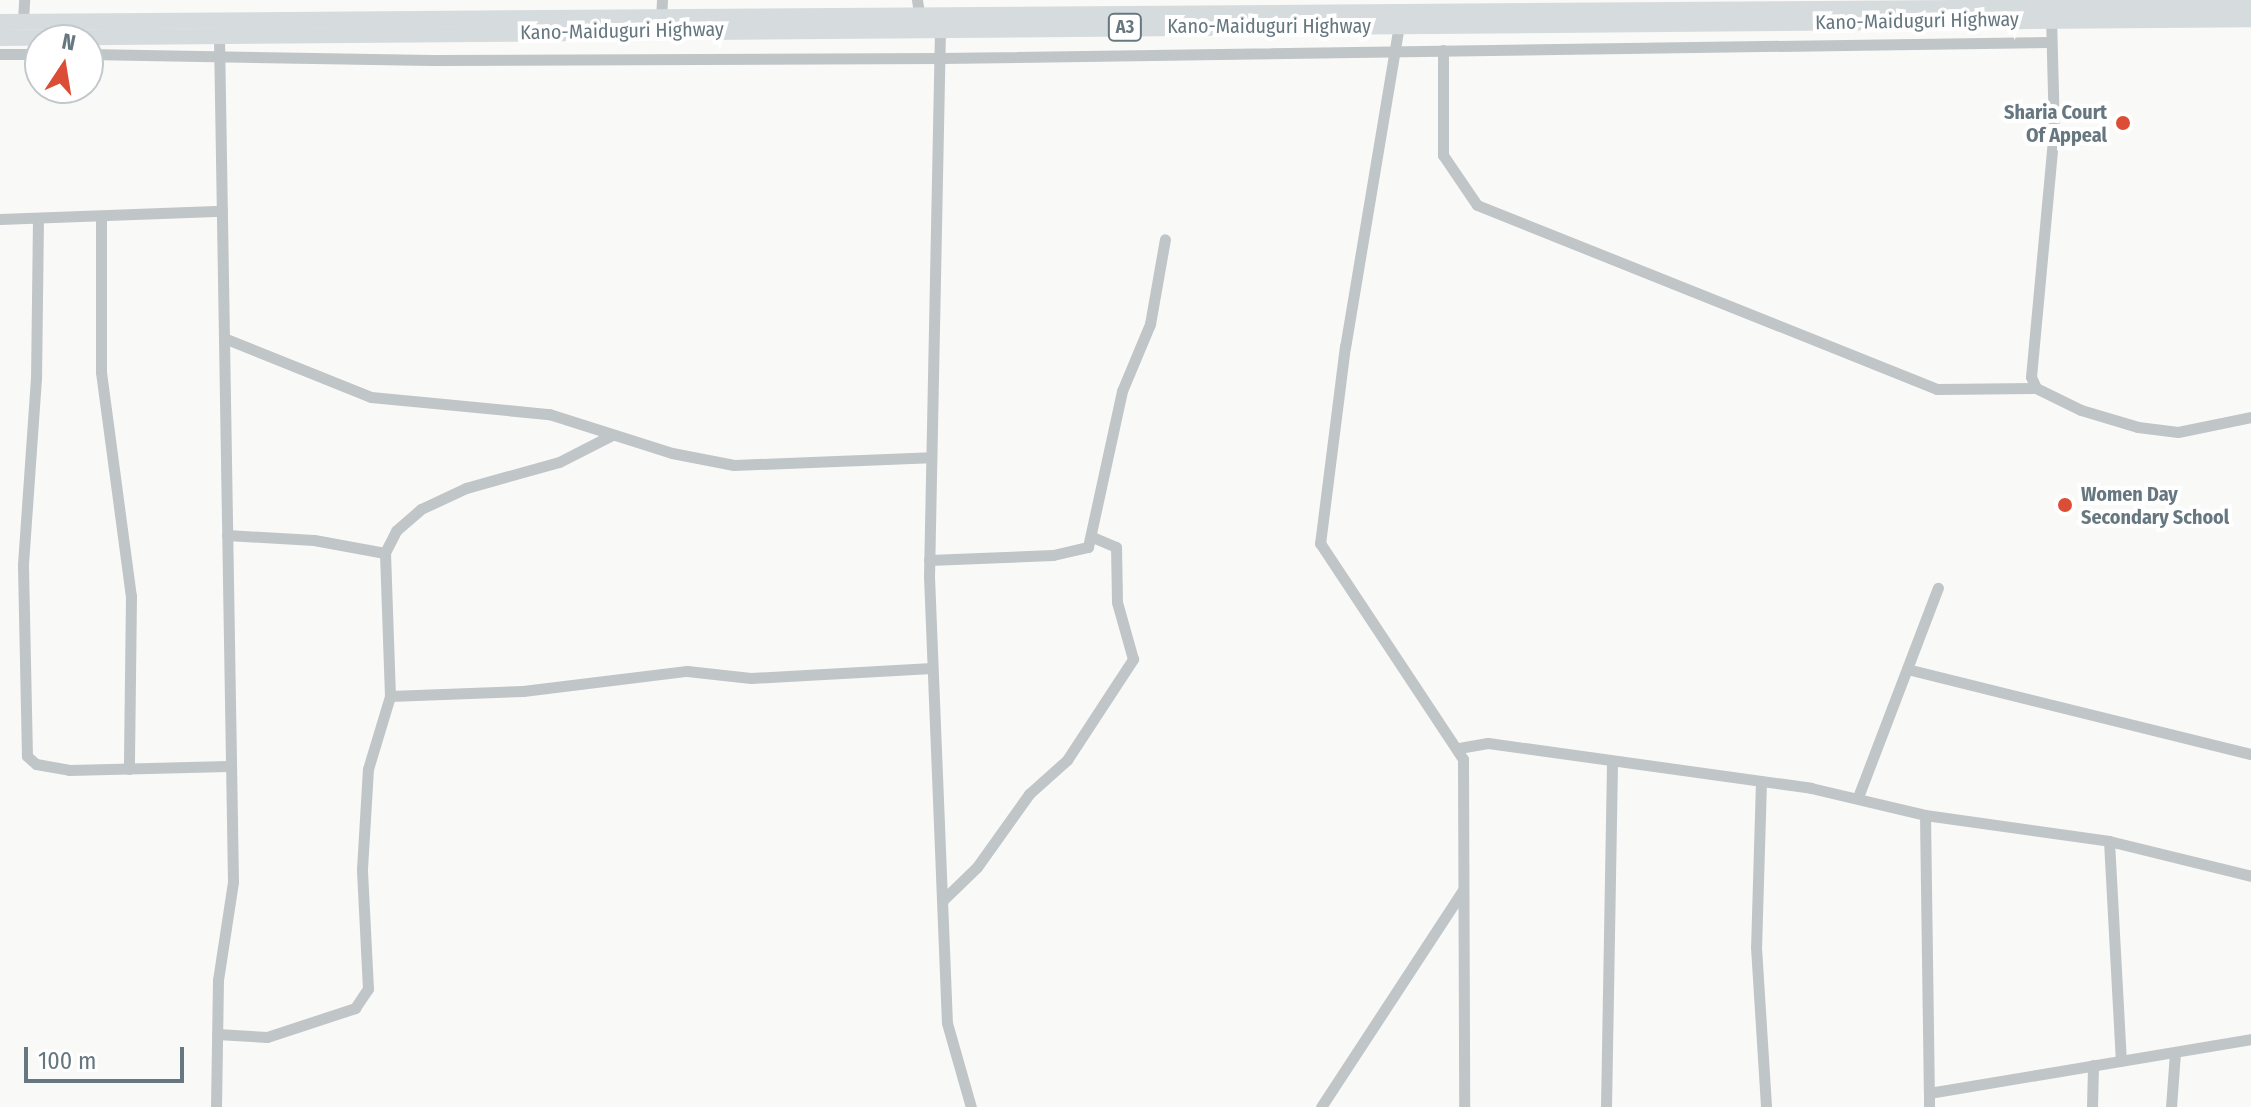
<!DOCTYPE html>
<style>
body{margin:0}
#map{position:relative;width:2251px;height:1107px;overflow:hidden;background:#f9f9f7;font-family:"Fira Sans Condensed",sans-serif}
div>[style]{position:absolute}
.minor>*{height:11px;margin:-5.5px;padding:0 5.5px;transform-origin:5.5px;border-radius:5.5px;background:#c0c5c8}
.highway>*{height:16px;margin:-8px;padding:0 8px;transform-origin:8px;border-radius:8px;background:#d6dbde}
.dots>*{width:22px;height:22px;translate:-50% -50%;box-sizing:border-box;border:4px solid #fff;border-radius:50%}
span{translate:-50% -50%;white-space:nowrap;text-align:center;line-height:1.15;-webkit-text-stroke:8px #fff;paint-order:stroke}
.shield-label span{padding:2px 6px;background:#fff;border:2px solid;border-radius:6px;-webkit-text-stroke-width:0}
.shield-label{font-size:18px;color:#667780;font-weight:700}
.street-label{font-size:20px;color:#667780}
.poi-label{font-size:20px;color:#667780;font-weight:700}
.right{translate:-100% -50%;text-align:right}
.left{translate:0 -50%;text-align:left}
.north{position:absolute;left:24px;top:24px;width:80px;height:80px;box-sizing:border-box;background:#fff;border:2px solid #c2c9cc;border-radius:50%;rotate:12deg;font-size:22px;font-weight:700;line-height:32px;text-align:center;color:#667780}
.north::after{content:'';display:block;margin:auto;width:28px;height:36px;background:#db4e35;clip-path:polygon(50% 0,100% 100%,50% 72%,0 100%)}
.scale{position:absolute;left:24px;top:1047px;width:160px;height:36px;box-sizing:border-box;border:4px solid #667780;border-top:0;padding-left:10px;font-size:24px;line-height:28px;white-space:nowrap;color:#667780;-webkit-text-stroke:6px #fff;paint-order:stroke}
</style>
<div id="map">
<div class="minor">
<i style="left:917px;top:0;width:18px;rotate:81deg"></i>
<i style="left:661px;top:19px;width:19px;rotate:-87deg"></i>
<i style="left:23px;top:22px;width:22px;rotate:-87deg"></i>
<i style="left:1399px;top:25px;width:326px;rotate:99.5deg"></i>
<i style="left:1345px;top:346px;width:199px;rotate:97.2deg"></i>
<i style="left:1320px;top:543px;width:259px;rotate:56.5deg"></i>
<i style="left:1463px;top:759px;width:348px;rotate:89.8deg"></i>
<i style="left:940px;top:29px;width:547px;rotate:91.15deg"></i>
<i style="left:929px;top:576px;width:447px;rotate:87.7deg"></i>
<i style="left:947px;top:1023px;width:87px;rotate:74.1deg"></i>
<i style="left:1443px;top:50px;width:105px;rotate:90deg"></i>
<i style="left:1443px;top:155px;width:60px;rotate:55.8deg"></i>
<i style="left:1477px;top:205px;width:495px;rotate:21.8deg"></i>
<i style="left:1937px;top:389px;width:99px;rotate:-0.6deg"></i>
<i style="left:2036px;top:388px;width:50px;rotate:26.1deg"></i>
<i style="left:2081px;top:410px;width:59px;rotate:16.6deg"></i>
<i style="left:2138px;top:427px;width:40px;rotate:7.1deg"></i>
<i style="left:2178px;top:432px;width:75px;rotate:-11.6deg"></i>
<i style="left:0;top:54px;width:40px"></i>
<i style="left:88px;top:54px;width:344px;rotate:1deg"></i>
<i style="left:432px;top:60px;width:509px;rotate:-0.23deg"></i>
<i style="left:941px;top:58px;width:1108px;rotate:-0.83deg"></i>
<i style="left:101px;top:216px;width:156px;rotate:90deg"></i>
<i style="left:101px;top:372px;width:226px;rotate:82.4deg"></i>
<i style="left:131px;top:596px;width:173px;rotate:90.7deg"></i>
<i style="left:38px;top:218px;width:160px;rotate:90.7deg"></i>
<i style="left:36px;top:378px;width:188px;rotate:94deg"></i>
<i style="left:23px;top:566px;width:190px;rotate:88.8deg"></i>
<i style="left:27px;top:756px;width:12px;rotate:42deg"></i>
<i style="left:36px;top:764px;width:34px;rotate:10deg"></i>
<i style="left:69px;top:770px;width:159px;rotate:-1.4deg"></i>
<i style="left:0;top:219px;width:222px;rotate:-2.1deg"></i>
<i style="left:224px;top:338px;width:158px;rotate:21.9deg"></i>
<i style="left:371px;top:397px;width:179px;rotate:5.5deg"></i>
<i style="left:549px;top:414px;width:129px;rotate:17.6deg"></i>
<i style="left:672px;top:453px;width:63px;rotate:11deg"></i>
<i style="left:734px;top:465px;width:196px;rotate:-2.3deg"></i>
<i style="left:2036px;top:388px;width:12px;rotate:-114deg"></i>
<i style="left:2031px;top:377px;width:247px;rotate:-84.7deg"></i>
<i style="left:2054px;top:131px;width:112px;rotate:-91.5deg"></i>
<i style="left:612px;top:435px;width:59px;rotate:153deg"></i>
<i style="left:559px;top:462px;width:97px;rotate:164.4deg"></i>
<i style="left:466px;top:488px;width:50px;rotate:155deg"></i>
<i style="left:421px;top:509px;width:33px;rotate:139deg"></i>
<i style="left:396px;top:531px;width:25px;rotate:117deg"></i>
<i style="left:385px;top:553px;width:143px;rotate:88deg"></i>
<i style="left:390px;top:696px;width:133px;rotate:-2.2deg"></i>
<i style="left:523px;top:691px;width:165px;rotate:-7deg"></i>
<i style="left:687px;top:671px;width:64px;rotate:6.2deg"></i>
<i style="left:751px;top:678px;width:181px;rotate:-3.2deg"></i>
<i style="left:227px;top:535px;width:87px;rotate:3.3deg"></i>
<i style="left:314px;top:540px;width:72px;rotate:10.4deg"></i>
<i style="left:929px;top:560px;width:124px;rotate:-2.3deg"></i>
<i style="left:1053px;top:555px;width:36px;rotate:-13deg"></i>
<i style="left:1088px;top:547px;width:160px;rotate:-77.7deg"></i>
<i style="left:1122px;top:391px;width:73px;rotate:-67.3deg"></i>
<i style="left:1150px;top:324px;width:86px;rotate:-80deg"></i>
<i style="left:1907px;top:669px;width:354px;rotate:13.9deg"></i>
<i style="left:1459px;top:748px;width:29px;rotate:-10deg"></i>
<i style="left:1488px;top:743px;width:326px;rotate:7.9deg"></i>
<i style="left:1811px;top:788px;width:117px;rotate:13.3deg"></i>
<i style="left:1925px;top:815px;width:186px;rotate:8deg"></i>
<i style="left:2109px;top:841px;width:146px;rotate:13.8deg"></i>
<i style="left:1761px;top:781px;width:166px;rotate:91.7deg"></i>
<i style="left:1756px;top:947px;width:160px;rotate:86.4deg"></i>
<i style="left:1858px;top:797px;width:224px;rotate:-69.1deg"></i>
<i style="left:1925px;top:815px;width:278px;rotate:89.2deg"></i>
<i style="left:2109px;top:841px;width:220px;rotate:86.9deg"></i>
<i style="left:943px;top:900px;width:47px;rotate:-44.1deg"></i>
<i style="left:977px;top:867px;width:90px;rotate:-54.5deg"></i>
<i style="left:1029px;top:794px;width:51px;rotate:-41.8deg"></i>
<i style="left:1067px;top:760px;width:121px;rotate:-56.8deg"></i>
<i style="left:1133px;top:659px;width:59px;rotate:-105.7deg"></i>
<i style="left:1117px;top:602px;width:55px;rotate:-91deg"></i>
<i style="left:1116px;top:547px;width:25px;rotate:-157deg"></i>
<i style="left:217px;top:1034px;width:50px;rotate:3.4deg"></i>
<i style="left:267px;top:1037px;width:93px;rotate:-18.2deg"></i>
<i style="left:355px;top:1008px;width:23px;rotate:-56deg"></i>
<i style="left:368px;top:989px;width:120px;rotate:-92.9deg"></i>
<i style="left:362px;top:869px;width:100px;rotate:-86.6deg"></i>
<i style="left:368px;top:769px;width:76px;rotate:-73.2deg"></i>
<i style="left:216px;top:1107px;width:127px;rotate:-89.1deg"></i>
<i style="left:218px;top:980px;width:99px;rotate:-81.3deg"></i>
<i style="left:233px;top:882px;width:847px;rotate:-90.95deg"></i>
<i style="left:1321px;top:1107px;width:259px;rotate:-56.8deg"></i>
<i style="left:1606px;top:1107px;width:346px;rotate:-89deg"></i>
<i style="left:1929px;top:1107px;width:14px;rotate:-90deg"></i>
<i style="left:1929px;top:1093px;width:326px;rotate:-9.5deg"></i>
<i style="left:2092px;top:1107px;width:42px;rotate:-88.6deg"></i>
<i style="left:2171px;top:1107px;width:54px;rotate:-85.8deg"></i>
</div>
<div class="highway">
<i style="left:0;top:22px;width:2251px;rotate:-0.41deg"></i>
<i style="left:0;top:38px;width:2251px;rotate:-0.48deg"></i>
</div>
<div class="dots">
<i style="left:2123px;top:123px;background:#db4e35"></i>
<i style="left:2065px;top:505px;background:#db4e35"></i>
</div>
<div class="shield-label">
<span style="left:1125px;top:27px">A3</span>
</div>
<div class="street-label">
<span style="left:1917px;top:21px;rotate:-1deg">Kano-Maiduguri Highway</span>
<span style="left:1269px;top:26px">Kano-Maiduguri Highway</span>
<span style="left:622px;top:31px;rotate:-1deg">Kano-Maiduguri Highway</span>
</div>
<div class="poi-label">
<span class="right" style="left:2107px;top:124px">Sharia Court<br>Of Appeal</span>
<span class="left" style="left:2081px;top:506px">Women Day<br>Secondary School</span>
</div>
<div class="north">N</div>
<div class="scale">100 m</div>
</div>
